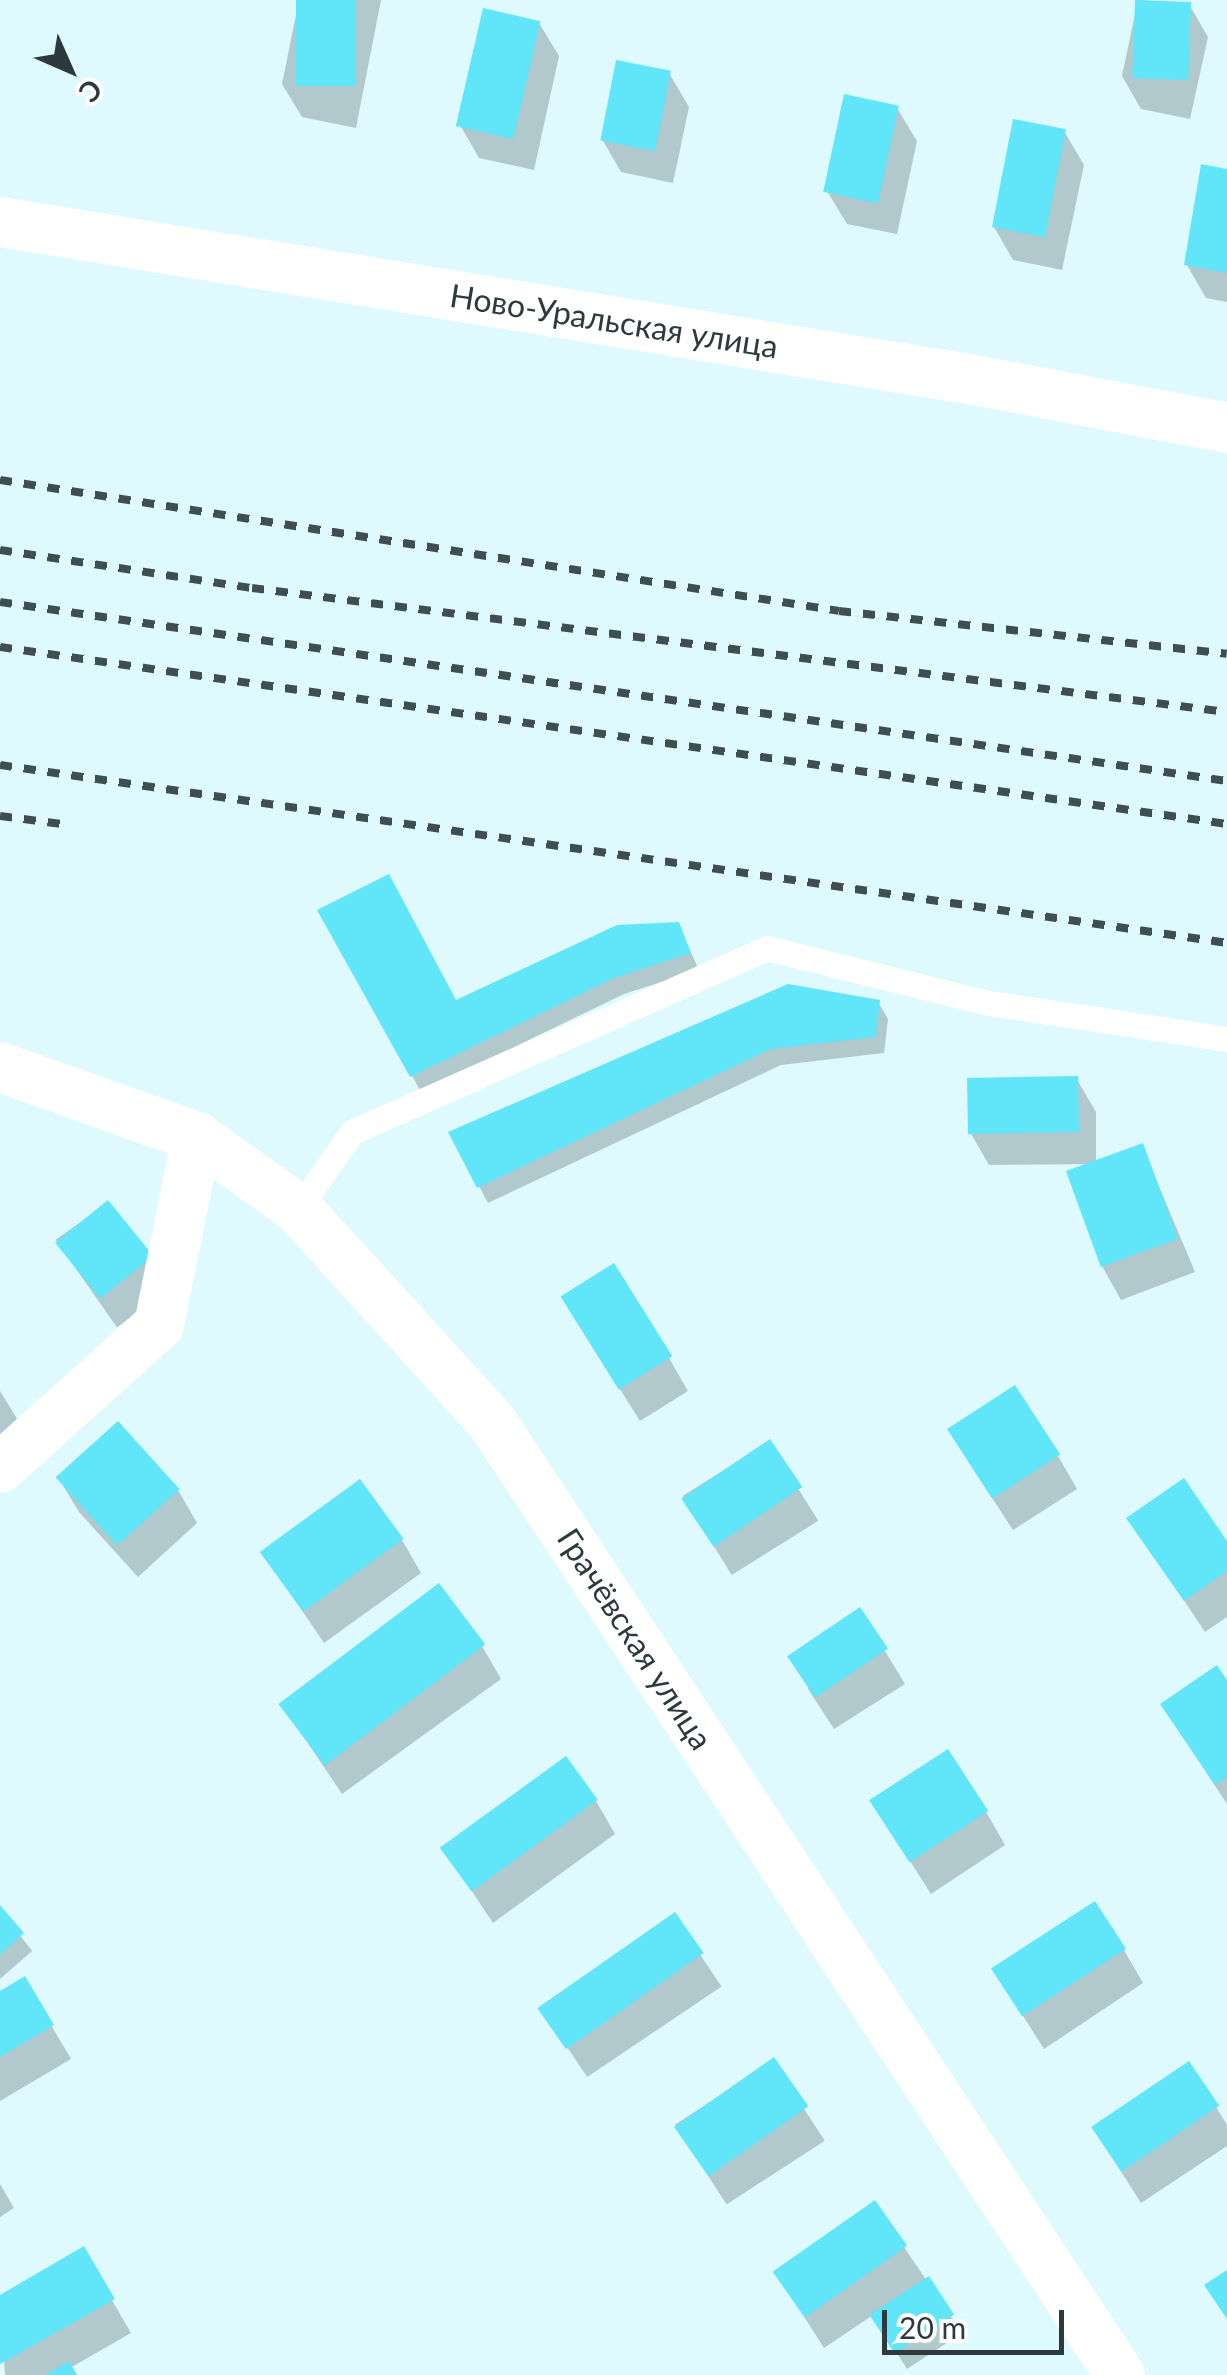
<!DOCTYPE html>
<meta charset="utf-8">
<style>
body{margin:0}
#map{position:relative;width:1227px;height:2375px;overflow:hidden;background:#defaff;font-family:Lato,sans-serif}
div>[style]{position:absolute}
.shadow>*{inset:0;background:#0003;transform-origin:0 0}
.building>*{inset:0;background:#61e5f8;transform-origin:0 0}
.service>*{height:25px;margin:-12.5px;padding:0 12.5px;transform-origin:12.5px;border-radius:12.5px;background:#fff}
.minor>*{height:50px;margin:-25px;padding:0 25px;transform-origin:25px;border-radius:25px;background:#fff}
.rail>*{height:8px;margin-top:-4px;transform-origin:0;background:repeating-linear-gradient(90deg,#3e4e51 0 12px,transparent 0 24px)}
span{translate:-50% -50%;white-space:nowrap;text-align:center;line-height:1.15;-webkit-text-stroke:8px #fff;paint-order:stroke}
.street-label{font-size:32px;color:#2c3a3d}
.north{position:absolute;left:20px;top:20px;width:100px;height:100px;-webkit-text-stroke:8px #fff;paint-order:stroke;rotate:135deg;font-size:28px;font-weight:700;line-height:40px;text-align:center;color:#2c3a3d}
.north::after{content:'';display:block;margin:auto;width:35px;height:45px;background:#2c3a3d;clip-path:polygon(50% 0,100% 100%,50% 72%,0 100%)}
.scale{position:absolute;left:882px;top:2310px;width:182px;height:45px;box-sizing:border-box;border:5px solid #2c3a3d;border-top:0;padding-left:12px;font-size:30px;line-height:35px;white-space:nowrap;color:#2c3a3d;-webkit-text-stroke:8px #fff;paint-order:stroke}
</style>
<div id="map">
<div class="shadow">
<i style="clip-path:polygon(299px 0,381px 0,356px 128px,302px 117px,282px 84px)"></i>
<i style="clip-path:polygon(1138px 0,1189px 4px,1208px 37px,1190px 119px,1141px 109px,1122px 76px)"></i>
<i style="clip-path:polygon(539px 23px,559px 56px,534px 170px,479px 158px,460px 125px)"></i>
<i style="clip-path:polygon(669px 73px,689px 107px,673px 183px,621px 172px,602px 139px)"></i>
<i style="clip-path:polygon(897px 108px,917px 141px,897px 234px,847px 224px,827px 191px)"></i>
<i style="clip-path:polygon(1064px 131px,1084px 165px,1062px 270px,1013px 260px,994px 227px)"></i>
<i style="clip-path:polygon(1227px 171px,1227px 302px,1206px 298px,1187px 265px)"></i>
<i style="clip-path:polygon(321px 911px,456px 1003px,678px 924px,699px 970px,624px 994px,421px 1092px)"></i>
<i style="clip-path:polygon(878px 1002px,888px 1019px,884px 1053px,781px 1065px,488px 1203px,451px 1133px)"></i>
<i style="clip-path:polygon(1076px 1078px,1096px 1112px,1096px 1163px,1142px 1146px,1195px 1272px,1121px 1300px,1102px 1266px,1092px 1164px,989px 1165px,970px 1132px)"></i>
<i style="left:108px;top:1203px;width:107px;height:64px;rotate:55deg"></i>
<i style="clip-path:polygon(583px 1330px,669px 1358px,688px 1391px,640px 1421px)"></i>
<i style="clip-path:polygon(0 1391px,22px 1427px,0 1446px)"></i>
<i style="left:769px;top:1442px;width:93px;height:102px;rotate:58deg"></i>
<i style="clip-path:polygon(1058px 1456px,1077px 1489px,1013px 1530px,968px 1461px)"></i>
<i style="clip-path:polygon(59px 1479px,178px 1490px,197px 1523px,138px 1577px,79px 1512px)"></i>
<i style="clip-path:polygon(1130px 1519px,1227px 1545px,1227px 1617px,1205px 1632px)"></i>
<i style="clip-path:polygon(402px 1540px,421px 1573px,324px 1643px,263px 1553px)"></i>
<i style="clip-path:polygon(860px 1610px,905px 1684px,834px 1729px,808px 1689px)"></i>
<i style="clip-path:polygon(482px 1646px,501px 1679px,342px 1794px,281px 1703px)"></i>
<i style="clip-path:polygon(1227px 1684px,1227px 1804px,1183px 1737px)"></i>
<i style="clip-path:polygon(596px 1801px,615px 1834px,493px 1923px,444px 1849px)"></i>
<i style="clip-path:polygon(872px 1801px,986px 1812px,1005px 1845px,931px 1894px)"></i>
<i style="clip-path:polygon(0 1909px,32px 1951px,0 1979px)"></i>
<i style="left:674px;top:1916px;width:85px;height:162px;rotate:56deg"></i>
<i style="clip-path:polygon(1124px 1950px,1143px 1983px,1044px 2049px,994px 1970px)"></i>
<i style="clip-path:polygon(24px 1979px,71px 2059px,0 2101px,0 1993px)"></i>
<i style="left:773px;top:2061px;width:95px;height:117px;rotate:57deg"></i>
<i style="clip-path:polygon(1216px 2107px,1227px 2125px,1227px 2146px,1141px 2203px,1113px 2159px)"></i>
<i style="clip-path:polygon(0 2184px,14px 2208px,0 2217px)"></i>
<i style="clip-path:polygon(904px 2247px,962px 2333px,907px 2369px,873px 2315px,824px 2348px,775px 2271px)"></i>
<i style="clip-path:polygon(83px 2250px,131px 2333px,70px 2368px,74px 2375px,5px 2375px,0 2297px)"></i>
</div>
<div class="building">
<i style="left:296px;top:0;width:60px;height:86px"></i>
<i style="left:1135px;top:0;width:56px;height:78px;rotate:2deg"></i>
<i style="left:483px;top:8px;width:59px;height:121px;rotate:13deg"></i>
<i style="left:616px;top:60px;width:56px;height:82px;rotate:11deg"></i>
<i style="left:844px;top:94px;width:56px;height:100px;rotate:12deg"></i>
<i style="left:1013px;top:119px;width:54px;height:110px;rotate:11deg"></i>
<i style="clip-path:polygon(1201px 164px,1227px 169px,1227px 273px,1184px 265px)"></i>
<i style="clip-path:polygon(389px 874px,456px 1000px,617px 925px,679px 922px,691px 953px,614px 978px,410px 1077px,317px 910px)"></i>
<i style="clip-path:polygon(788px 984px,880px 1000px,876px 1037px,771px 1049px,477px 1188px,448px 1132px)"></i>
<i style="left:1078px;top:1076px;width:56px;height:111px;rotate:89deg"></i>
<i style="left:1143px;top:1143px;width:102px;height:82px;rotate:70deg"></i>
<i style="left:108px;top:1200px;width:72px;height:68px;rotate:51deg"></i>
<i style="left:614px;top:1263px;width:110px;height:63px;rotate:58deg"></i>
<i style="left:1015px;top:1385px;width:83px;height:81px;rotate:57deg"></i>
<i style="left:118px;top:1421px;width:92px;height:84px;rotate:48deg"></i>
<i style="left:770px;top:1439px;width:58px;height:107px;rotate:56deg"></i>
<i style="clip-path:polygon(1184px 1478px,1227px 1541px,1227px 1571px,1184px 1601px,1126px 1518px)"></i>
<i style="left:360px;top:1479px;width:74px;height:124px;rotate:54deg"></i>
<i style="left:439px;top:1583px;width:77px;height:201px;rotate:53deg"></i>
<i style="left:860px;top:1607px;width:50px;height:88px;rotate:56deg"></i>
<i style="clip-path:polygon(1217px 1665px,1227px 1680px,1227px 1777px,1215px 1785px,1160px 1704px)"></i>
<i style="left:948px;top:1749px;width:74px;height:94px;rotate:57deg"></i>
<i style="left:566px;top:1756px;width:54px;height:156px;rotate:54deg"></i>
<i style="left:1095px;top:1901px;width:57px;height:124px;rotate:57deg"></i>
<i style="clip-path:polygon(0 1905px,24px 1933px,0 1955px)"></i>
<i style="left:675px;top:1912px;width:50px;height:168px;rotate:55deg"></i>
<i style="clip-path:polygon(25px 1976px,54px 2025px,0 2057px,0 1991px)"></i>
<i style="left:774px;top:2057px;width:60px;height:122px;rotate:55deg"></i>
<i style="left:1189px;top:2061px;width:54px;height:118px;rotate:56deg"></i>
<i style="left:875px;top:2200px;width:56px;height:125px;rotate:55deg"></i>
<i style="clip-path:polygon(84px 2246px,115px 2299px,0 2364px,0 2295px)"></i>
<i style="clip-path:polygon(1227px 2270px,1227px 2319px,1204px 2285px)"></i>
<i style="left:929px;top:2276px;width:46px;height:71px;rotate:57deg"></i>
<i style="clip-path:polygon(69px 2361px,77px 2375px,45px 2375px)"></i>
</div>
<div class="service">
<i style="left:298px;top:1209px;width:94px;rotate:-55deg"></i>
<i style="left:352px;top:1132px;width:454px;rotate:-23.9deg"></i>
<i style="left:767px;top:948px;width:223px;rotate:14deg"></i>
<i style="left:983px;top:1002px;width:247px;rotate:8.6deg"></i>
</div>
<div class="minor">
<i style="left:0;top:222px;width:987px;rotate:9.21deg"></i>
<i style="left:974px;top:380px;width:258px;rotate:10.7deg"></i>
<i style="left:0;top:1067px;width:209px;rotate:19.6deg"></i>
<i style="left:197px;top:1137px;width:124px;rotate:35.5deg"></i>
<i style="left:298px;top:1209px;width:288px;rotate:47.7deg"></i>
<i style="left:492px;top:1422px;width:1141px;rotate:56.62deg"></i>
<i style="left:0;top:1468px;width:214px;rotate:-42deg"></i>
<i style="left:159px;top:1325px;width:192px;rotate:-78.6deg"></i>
</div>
<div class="rail">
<i style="left:0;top:480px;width:849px;rotate:8.87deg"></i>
<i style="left:839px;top:611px;width:390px;rotate:6.3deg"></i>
<i style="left:0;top:550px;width:255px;rotate:8.6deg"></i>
<i style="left:252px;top:588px;width:983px;rotate:7.25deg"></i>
<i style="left:0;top:602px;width:1240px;rotate:8.3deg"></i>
<i style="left:0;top:647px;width:1240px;rotate:8.21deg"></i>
<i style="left:0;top:765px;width:1240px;rotate:8.25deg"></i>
<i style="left:0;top:816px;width:70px;rotate:7.4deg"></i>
</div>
<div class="street-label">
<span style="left:614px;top:321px;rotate:9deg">Ново-Уральская улица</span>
<span style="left:635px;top:1639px;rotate:57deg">Грачёвская улица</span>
</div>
<div class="north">С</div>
<div class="scale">20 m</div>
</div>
